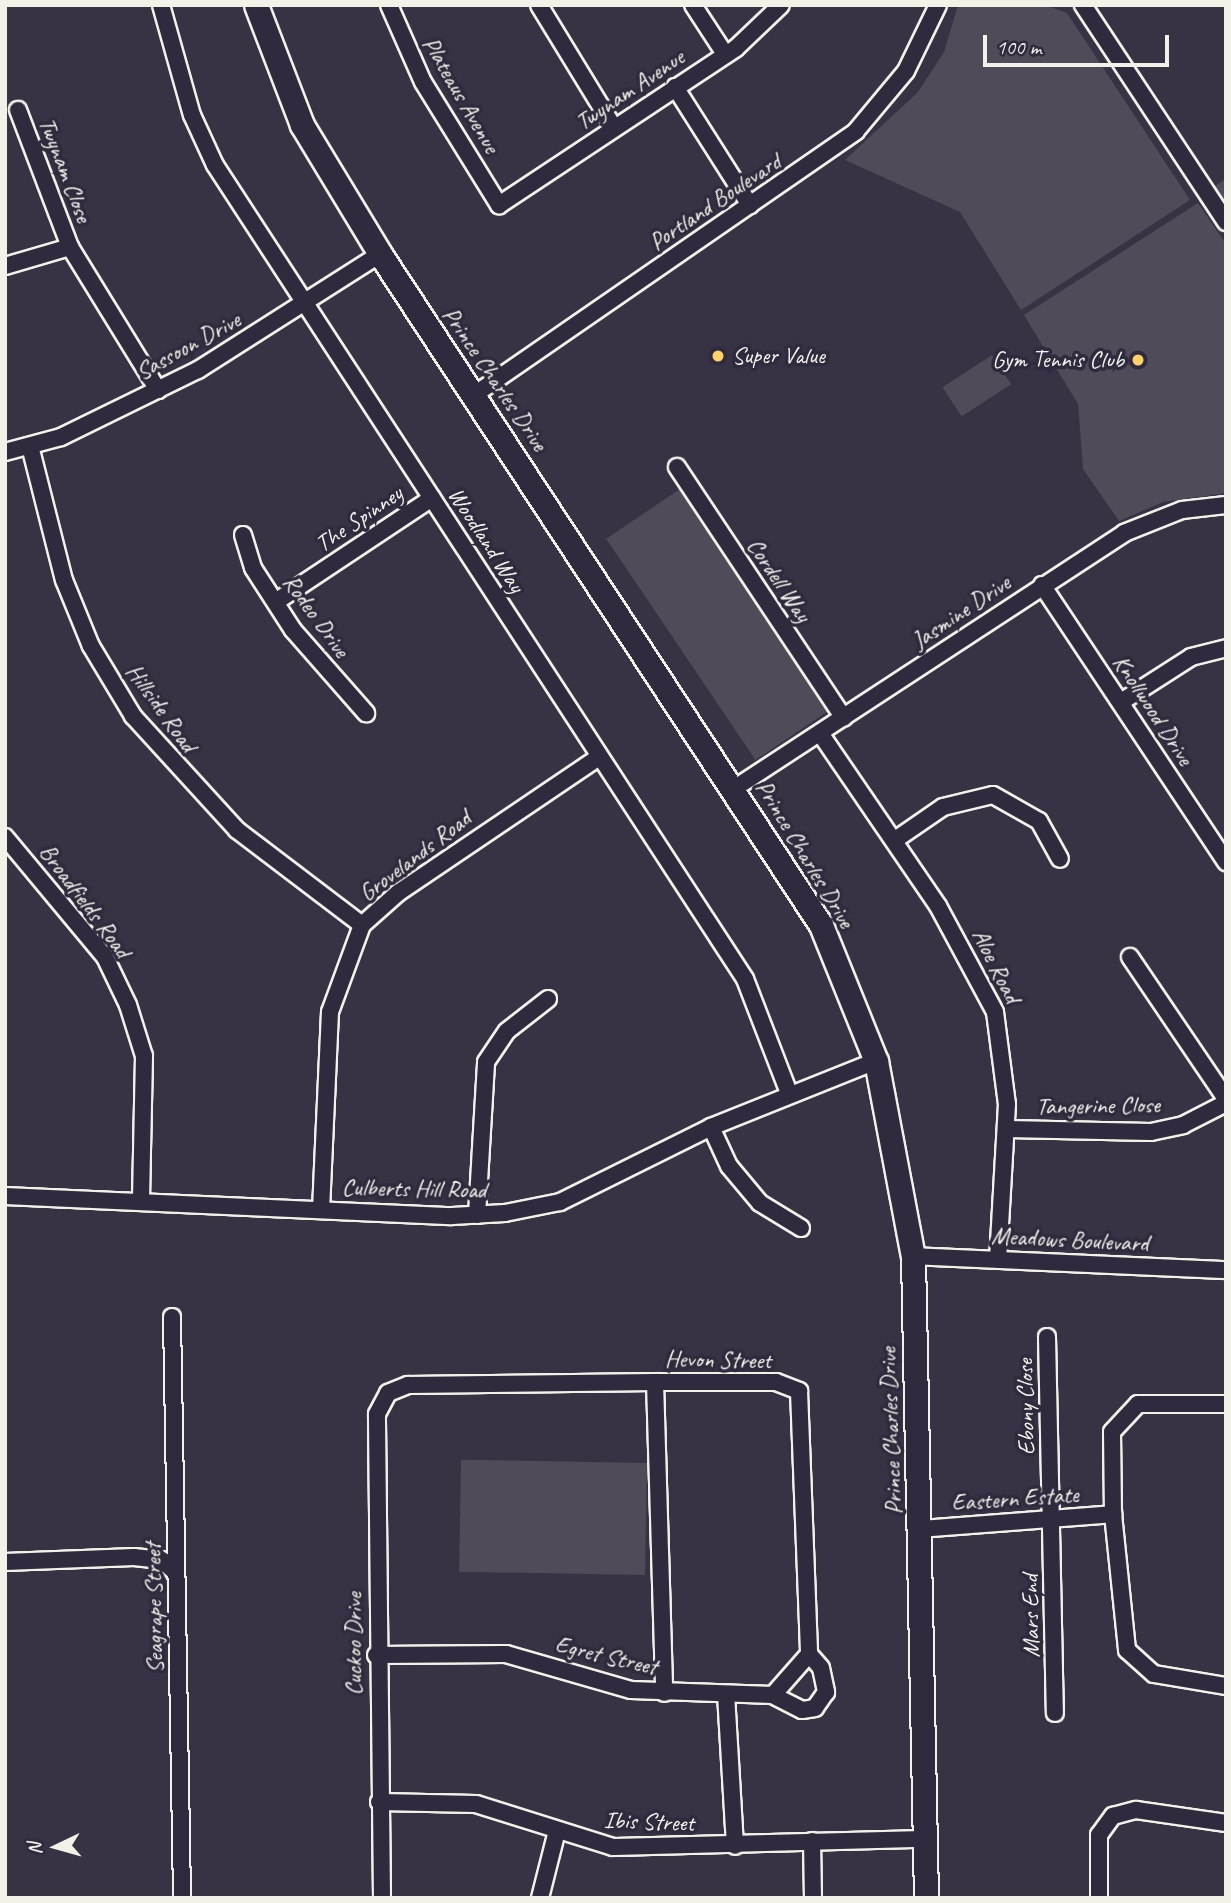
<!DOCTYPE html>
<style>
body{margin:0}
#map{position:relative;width:1231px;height:1903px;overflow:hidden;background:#373244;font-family:Caveat,sans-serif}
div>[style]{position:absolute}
.green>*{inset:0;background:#504b59;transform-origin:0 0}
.roads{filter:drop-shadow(2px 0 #f4f1e8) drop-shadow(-2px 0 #f4f1e8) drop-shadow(0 2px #f4f1e8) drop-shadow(0 -2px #f4f1e8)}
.minor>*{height:16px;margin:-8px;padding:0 8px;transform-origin:8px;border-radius:8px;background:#2f2a3d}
.highway>*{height:23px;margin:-11.5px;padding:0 11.5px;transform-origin:11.5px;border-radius:11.5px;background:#2f2a3d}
.dots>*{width:19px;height:19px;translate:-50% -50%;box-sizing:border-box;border:4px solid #2f2a3d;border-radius:50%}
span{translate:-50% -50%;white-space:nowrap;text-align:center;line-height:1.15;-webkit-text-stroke:7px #2f2a3d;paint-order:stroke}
.street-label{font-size:24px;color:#f4f1e8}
.poi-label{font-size:24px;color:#f4f1e8}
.left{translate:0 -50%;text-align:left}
.right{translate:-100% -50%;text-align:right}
.frame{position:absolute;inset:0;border:7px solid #f4f1e8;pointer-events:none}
.north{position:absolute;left:21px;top:1812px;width:70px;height:70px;-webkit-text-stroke:5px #2f2a3d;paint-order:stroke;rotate:265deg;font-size:19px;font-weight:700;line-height:28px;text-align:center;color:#f4f1e8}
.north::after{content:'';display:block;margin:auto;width:24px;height:32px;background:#f4f1e8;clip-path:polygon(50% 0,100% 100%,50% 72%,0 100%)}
.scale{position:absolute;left:983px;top:35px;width:186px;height:32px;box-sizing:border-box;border:4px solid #f4f1e8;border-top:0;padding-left:9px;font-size:21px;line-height:24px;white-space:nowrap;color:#f4f1e8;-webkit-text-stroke:5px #2f2a3d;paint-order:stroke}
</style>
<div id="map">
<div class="green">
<i style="clip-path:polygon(958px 5px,1045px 5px,1067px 13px,1190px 200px,1021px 310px,960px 212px,845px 160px,918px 92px,944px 52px)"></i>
<i style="clip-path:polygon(1226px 179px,1226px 213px,1210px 189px)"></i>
<i style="clip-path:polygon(1198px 203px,1226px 244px,1226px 493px,1163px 502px,1119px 521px,1083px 469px,1078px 404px,1024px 315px)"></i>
<i style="left:992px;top:355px;width:35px;height:59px;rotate:57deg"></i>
<i style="left:680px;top:489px;width:267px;height:89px;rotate:56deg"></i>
<i style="left:647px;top:1463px;width:112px;height:186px;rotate:91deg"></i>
</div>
<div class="roads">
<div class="minor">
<i style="left:161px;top:5px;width:114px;rotate:74.3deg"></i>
<i style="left:192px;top:115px;width:55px;rotate:65.3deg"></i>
<i style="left:215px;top:165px;width:971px;rotate:56.93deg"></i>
<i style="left:745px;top:979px;width:122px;rotate:68.9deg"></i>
<i style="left:389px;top:5px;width:84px;rotate:66.2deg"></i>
<i style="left:423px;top:82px;width:145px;rotate:58.3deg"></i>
<i style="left:499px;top:205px;width:284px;rotate:-33.5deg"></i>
<i style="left:736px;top:48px;width:62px;rotate:-43.7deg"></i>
<i style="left:539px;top:5px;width:144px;rotate:58.6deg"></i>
<i style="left:693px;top:5px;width:59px;rotate:56.9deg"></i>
<i style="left:1083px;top:5px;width:260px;rotate:56.6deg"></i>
<i style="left:675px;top:87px;width:140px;rotate:57.6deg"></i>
<i style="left:18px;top:110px;width:147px;rotate:69.2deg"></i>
<i style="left:70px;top:247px;width:168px;rotate:58.4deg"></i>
<i style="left:5px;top:266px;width:68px;rotate:-16.3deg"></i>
<i style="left:474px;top:395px;width:464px;rotate:-34.6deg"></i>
<i style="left:856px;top:131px;width:78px;rotate:-50.2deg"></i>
<i style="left:906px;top:71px;width:73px;rotate:-64.1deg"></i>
<i style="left:30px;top:446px;width:138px;rotate:75.8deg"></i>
<i style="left:64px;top:580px;width:71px;rotate:67.8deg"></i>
<i style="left:91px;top:646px;width:82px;rotate:59deg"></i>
<i style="left:133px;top:716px;width:154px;rotate:47.6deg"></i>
<i style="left:237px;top:830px;width:157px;rotate:37.2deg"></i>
<i style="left:5px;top:452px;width:58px;rotate:-15deg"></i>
<i style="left:61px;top:437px;width:153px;rotate:-26.1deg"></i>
<i style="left:198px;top:370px;width:216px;rotate:-32.5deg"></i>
<i style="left:677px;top:467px;width:301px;rotate:56.4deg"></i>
<i style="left:243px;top:535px;width:34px;rotate:73deg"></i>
<i style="left:253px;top:568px;width:74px;rotate:57.2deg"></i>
<i style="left:293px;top:630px;width:111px;rotate:48.7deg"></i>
<i style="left:1042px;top:585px;width:333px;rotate:56.4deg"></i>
<i style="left:277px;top:601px;width:186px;rotate:-33.6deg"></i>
<i style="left:1121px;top:702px;width:83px;rotate:-32.7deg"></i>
<i style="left:1191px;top:657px;width:36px;rotate:-14deg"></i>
<i style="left:820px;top:733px;width:209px;rotate:55.7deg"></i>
<i style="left:938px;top:906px;width:120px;rotate:61.7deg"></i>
<i style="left:995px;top:1012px;width:93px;rotate:82.6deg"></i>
<i style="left:1007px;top:1104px;width:156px;rotate:93.3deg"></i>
<i style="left:735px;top:788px;width:465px;rotate:-33.2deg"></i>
<i style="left:1124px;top:533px;width:62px;rotate:-21.6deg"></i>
<i style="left:1182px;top:510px;width:44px;rotate:-6.5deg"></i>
<i style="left:5px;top:837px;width:156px;rotate:50.2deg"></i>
<i style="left:105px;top:957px;width:53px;rotate:64.4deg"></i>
<i style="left:128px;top:1005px;width:53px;rotate:72.6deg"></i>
<i style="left:144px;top:1056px;width:146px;rotate:91.2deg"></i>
<i style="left:895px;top:840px;width:58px;rotate:-34.5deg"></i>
<i style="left:943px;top:807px;width:51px;rotate:-13.5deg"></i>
<i style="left:993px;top:795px;width:53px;rotate:29.5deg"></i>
<i style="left:1039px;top:821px;width:43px;rotate:61.1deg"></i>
<i style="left:1130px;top:957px;width:171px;rotate:55.9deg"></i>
<i style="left:711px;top:1127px;width:43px;rotate:65.2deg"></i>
<i style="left:729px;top:1166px;width:48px;rotate:50deg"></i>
<i style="left:760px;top:1203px;width:48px;rotate:31.4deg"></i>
<i style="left:1007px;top:1129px;width:144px;rotate:1.2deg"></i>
<i style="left:1151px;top:1132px;width:33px;rotate:-12deg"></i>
<i style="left:1183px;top:1125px;width:48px;rotate:-27.1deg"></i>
<i style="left:5px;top:1196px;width:447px;rotate:2.6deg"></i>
<i style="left:452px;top:1216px;width:53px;rotate:-3.2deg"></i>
<i style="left:505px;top:1213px;width:56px;rotate:-11.3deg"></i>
<i style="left:560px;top:1202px;width:169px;rotate:-26.4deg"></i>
<i style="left:711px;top:1127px;width:178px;rotate:-21.8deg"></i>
<i style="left:321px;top:1210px;width:198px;rotate:-87.4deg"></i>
<i style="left:330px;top:1012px;width:93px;rotate:-69.8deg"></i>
<i style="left:362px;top:925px;width:48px;rotate:-41.6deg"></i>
<i style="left:398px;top:893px;width:243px;rotate:-34.1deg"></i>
<i style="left:477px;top:1215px;width:153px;rotate:-86.6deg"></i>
<i style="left:486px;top:1062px;width:37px;rotate:-56deg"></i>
<i style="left:507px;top:1031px;width:52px;rotate:-38deg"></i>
<i style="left:913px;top:1256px;width:313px;rotate:2.6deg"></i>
<i style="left:172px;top:1317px;width:581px;rotate:89.01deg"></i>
<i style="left:1047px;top:1337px;width:376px;rotate:88.8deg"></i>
<i style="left:655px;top:1382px;width:311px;rotate:88.3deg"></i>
<i style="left:1226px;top:1404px;width:88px;rotate:180deg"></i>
<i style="left:1138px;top:1404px;width:38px;rotate:133deg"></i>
<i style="left:1112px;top:1432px;width:82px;rotate:89.3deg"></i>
<i style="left:1113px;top:1514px;width:137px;rotate:84.1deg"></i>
<i style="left:1127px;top:1650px;width:36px;rotate:42deg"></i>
<i style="left:1154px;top:1674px;width:73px;rotate:9.5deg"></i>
<i style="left:920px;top:1529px;width:194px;rotate:-4.4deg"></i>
<i style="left:5px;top:1562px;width:129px;rotate:-2.2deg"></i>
<i style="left:134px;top:1557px;width:28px;rotate:6deg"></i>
<i style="left:162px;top:1560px;width:19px;rotate:43deg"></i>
<i style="left:376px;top:1655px;width:130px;rotate:-0.4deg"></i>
<i style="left:506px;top:1654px;width:130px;rotate:16.1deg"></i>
<i style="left:631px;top:1690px;width:142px;rotate:2deg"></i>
<i style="left:773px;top:1695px;width:55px;rotate:-48.7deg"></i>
<i style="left:726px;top:1694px;width:152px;rotate:86.6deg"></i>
<i style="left:379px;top:1802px;width:97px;rotate:1.2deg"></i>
<i style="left:476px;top:1804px;width:144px;rotate:17.4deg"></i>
<i style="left:613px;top:1847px;width:312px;rotate:-1.5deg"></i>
<i style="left:812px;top:1841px;width:57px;rotate:89deg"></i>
<i style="left:382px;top:1898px;width:484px;rotate:-90.6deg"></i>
<i style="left:377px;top:1414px;width:24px;rotate:-62deg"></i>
<i style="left:388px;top:1393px;width:22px;rotate:-22deg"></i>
<i style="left:408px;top:1385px;width:247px;rotate:-0.7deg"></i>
<i style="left:655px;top:1382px;width:121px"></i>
<i style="left:776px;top:1382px;width:25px;rotate:21deg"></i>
<i style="left:799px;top:1391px;width:263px;rotate:87.8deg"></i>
<i style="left:809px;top:1654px;width:18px;rotate:49deg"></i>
<i style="left:821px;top:1668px;width:25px;rotate:78deg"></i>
<i style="left:826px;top:1692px;width:19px;rotate:125deg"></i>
<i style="left:815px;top:1708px;width:13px;rotate:171deg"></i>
<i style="left:802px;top:1710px;width:33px;rotate:-153deg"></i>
<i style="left:540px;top:1898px;width:69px;rotate:-75.8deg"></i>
<i style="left:1099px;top:1898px;width:63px;rotate:-90deg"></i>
<i style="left:1099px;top:1835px;width:24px;rotate:-54deg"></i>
<i style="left:1113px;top:1816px;width:24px;rotate:-15deg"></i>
<i style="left:1136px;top:1810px;width:91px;rotate:8.2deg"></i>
</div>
<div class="highway">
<i style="left:256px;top:5px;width:129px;rotate:69deg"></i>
<i style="left:302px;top:125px;width:151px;rotate:58.8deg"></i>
<i style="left:380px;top:254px;width:803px;rotate:56.69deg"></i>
<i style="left:821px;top:925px;width:147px;rotate:68deg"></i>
<i style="left:876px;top:1061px;width:198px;rotate:79.3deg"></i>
<i style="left:913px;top:1256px;width:642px;rotate:88.84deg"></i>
</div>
</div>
<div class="dots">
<i style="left:718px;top:356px;background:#ffd166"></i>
<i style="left:1138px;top:360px;background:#ffd166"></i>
</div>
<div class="street-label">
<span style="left:630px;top:90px;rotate:-34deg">Twynam Avenue</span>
<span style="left:461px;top:95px;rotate:60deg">Plateaus Avenue</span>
<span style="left:65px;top:170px;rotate:69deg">Twynam Close</span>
<span style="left:715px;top:202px;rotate:-34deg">Portland Boulevard</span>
<span style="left:188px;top:346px;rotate:-29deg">Sassoon Drive</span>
<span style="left:495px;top:379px;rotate:56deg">Prince Charles Drive</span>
<span style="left:359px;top:519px;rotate:-34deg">The Spinney</span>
<span style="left:486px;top:540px;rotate:57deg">Woodland Way</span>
<span style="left:779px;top:580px;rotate:56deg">Cordell Way</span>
<span style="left:961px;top:612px;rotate:-34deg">Jasmine Drive</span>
<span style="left:316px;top:616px;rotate:54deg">Rodeo Drive</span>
<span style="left:161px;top:708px;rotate:54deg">Hillside Road</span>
<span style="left:1153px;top:710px;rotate:57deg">Knollwood Drive</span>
<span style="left:805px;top:854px;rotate:59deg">Prince Charles Drive</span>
<span style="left:415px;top:856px;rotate:-37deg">Grovelands Road</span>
<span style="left:85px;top:901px;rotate:53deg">Broadfields Road</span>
<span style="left:996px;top:966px;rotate:64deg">Aloe Road</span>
<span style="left:1098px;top:1106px;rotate:-1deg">Tangerine Close</span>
<span style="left:414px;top:1189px;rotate:1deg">Culberts Hill Road</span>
<span style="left:1070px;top:1240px;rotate:3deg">Meadows Boulevard</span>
<span style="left:718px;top:1360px;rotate:1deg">Hevon Street</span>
<span style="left:1026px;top:1407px;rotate:-91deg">Ebony Close</span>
<span style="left:891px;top:1431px;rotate:-92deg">Prince Charles Drive</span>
<span style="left:1015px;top:1499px;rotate:-4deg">Eastern Estate</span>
<span style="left:154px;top:1608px;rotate:-91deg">Seagrape Street</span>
<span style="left:1031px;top:1616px;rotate:-91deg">Mars End</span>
<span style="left:354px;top:1644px;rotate:-90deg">Cuckoo Drive</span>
<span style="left:606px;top:1656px;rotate:13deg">Egret Street</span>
<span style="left:649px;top:1822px;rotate:2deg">Ibis Street</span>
</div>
<div class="poi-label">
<span class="left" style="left:732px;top:356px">Super Value</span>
<span class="right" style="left:1124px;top:360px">Gym Tennis Club</span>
</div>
<div class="frame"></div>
<div class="north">N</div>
<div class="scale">100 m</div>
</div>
